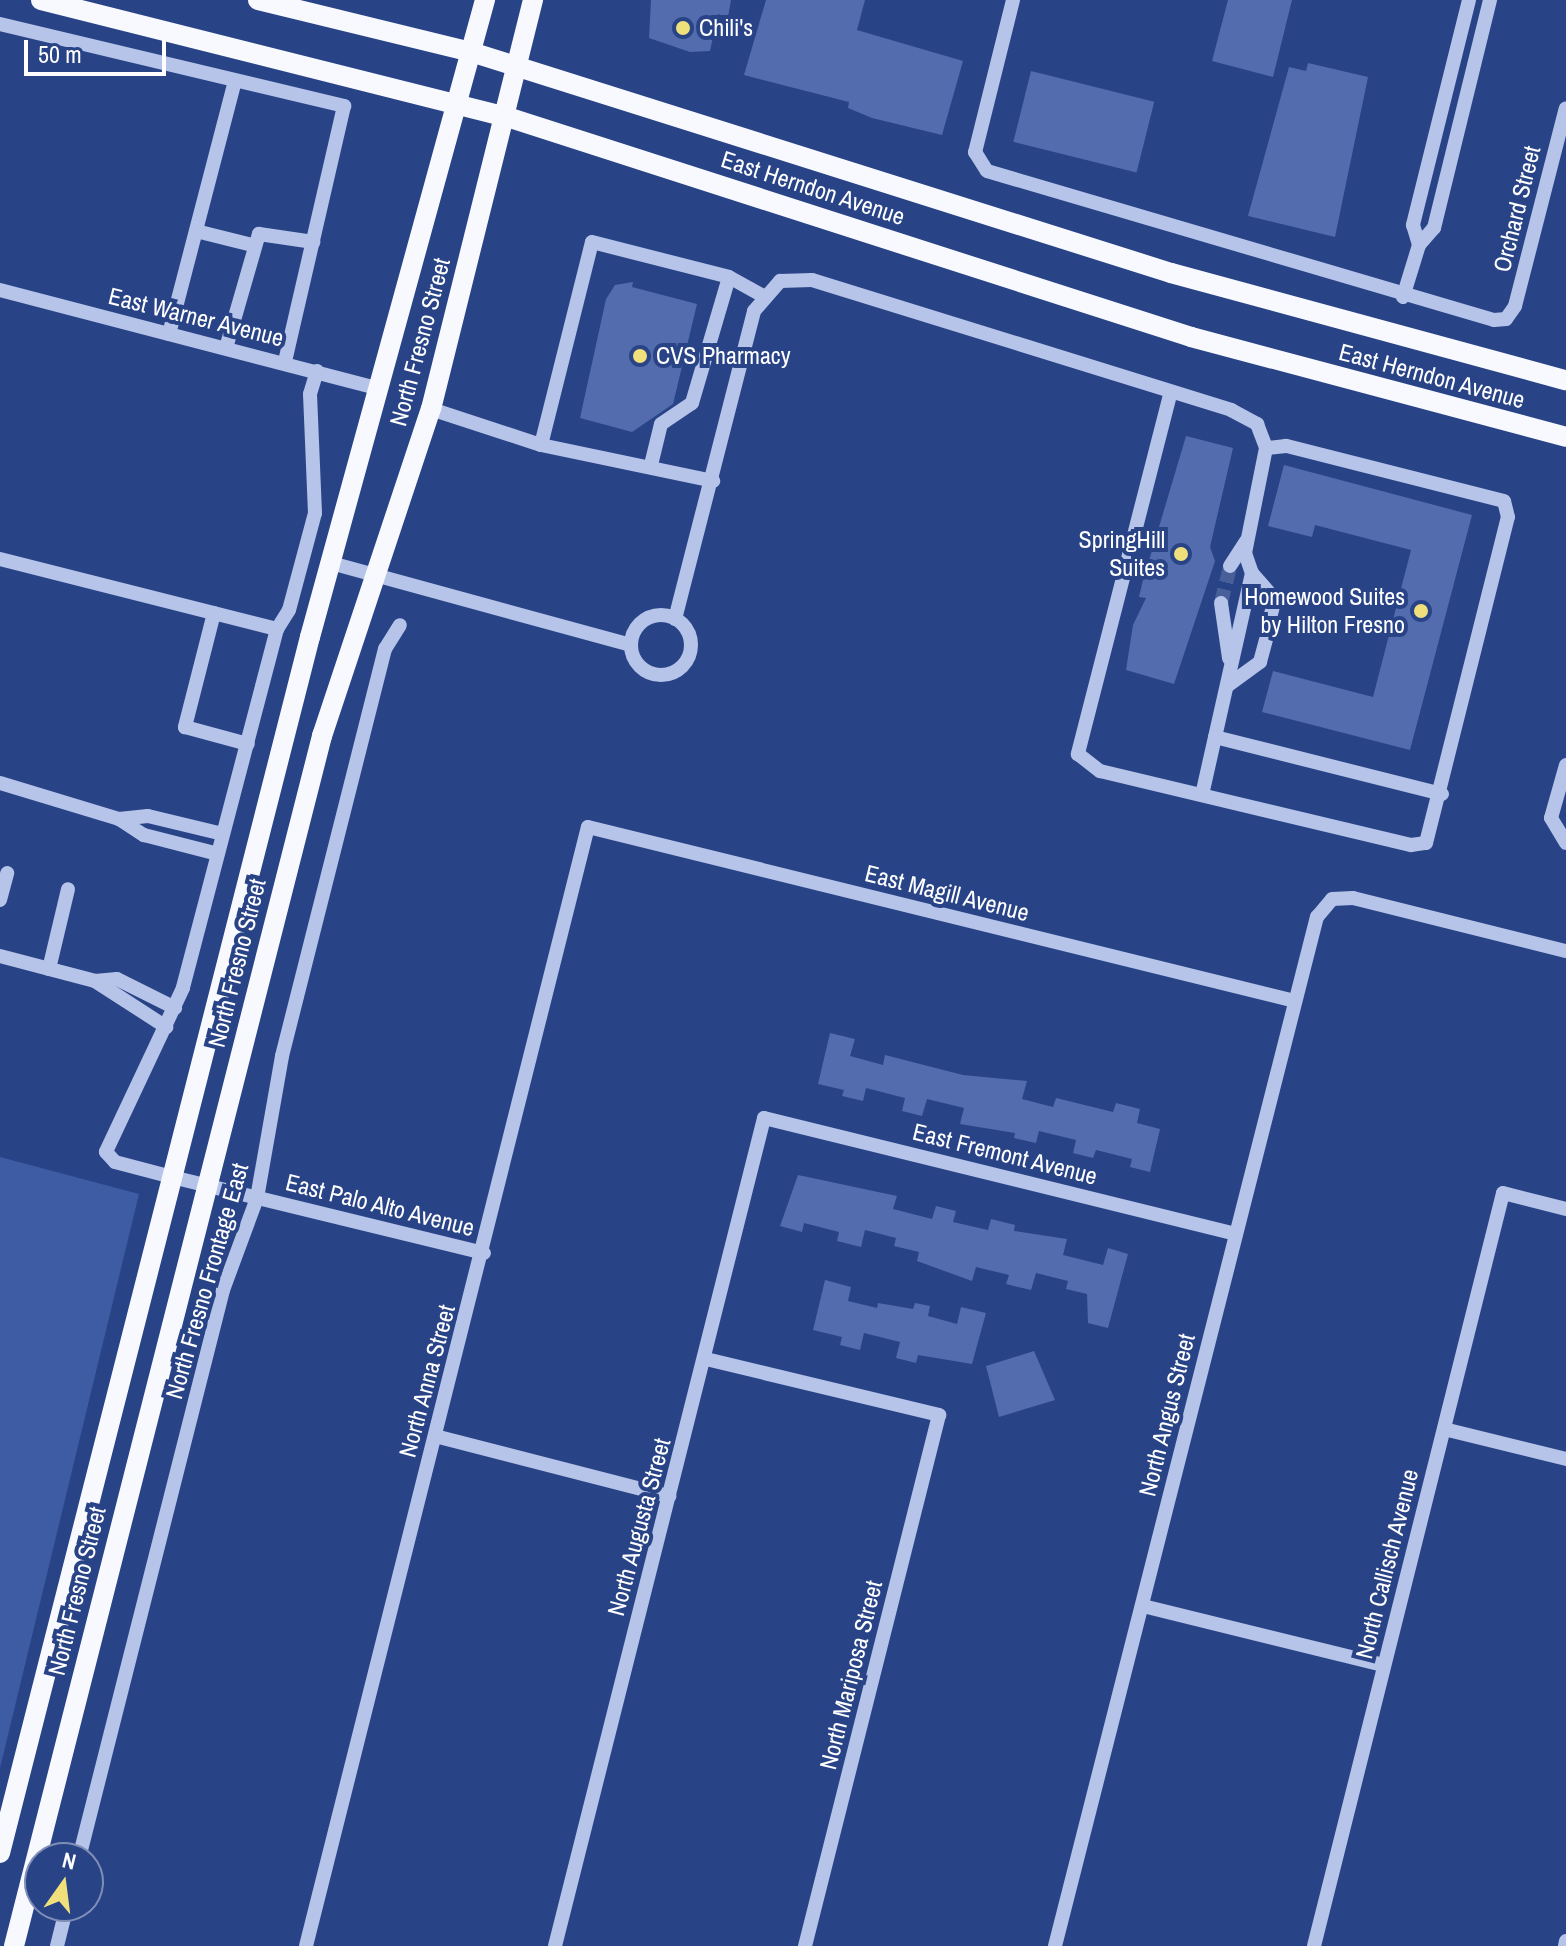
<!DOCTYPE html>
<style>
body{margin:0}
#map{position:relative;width:1566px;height:1946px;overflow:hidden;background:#294387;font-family:"Archivo Narrow",sans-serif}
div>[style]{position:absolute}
.green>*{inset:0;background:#3e5ca3}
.building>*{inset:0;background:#526cae;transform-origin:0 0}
.minor-tunnel>*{height:14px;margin-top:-7px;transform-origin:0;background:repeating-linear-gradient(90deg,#495f99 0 14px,transparent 0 21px)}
.minor>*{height:14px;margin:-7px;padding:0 7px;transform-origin:7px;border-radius:7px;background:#b5c4e8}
.minor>.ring{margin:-7px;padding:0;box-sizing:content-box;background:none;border:14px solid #b5c4e8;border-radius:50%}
.major>*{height:20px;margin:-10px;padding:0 10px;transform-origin:10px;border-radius:10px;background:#f7f9fe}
.dots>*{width:22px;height:22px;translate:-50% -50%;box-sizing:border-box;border:4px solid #294387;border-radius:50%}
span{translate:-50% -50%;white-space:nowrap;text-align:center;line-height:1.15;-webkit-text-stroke:8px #294387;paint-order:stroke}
.poi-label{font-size:24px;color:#fff}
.left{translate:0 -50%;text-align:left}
.right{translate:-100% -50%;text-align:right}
.street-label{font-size:24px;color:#fff}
.north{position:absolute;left:24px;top:1842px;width:80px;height:80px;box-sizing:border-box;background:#294387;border:2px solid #7f8eb7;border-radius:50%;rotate:14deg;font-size:22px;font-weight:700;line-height:32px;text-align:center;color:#fff}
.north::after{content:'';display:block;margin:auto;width:28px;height:36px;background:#efe07c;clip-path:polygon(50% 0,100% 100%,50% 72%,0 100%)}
.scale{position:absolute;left:24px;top:40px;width:142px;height:36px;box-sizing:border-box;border:4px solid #fff;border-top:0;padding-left:10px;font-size:24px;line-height:28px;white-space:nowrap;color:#fff;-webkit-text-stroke:6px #294387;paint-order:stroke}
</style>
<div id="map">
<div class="green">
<i style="clip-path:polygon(0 1157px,139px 1194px,0 1768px)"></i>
</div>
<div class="building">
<i style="clip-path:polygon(651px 0,731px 0,728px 17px,718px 14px,710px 51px,690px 52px,649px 38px)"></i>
<i style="clip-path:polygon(766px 0,865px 0,857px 30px,963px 61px,942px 135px,872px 118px,848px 108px,849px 102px,744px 75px)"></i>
<i style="clip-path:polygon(1228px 0,1292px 0,1273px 77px,1212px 61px)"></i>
<i style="clip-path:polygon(1308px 63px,1368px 77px,1335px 237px,1248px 216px,1289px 67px,1306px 71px)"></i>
<i style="left:1031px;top:71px;width:127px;height:73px;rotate:14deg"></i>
<i style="clip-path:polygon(633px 282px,632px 287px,697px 304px,673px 404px,632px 432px,580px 418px,606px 299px,615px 285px)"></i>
<i style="clip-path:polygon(1186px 436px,1233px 448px,1210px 547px,1215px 561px,1174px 684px,1126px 670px,1133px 625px,1146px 598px,1139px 597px,1142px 584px)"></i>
<i style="clip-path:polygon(1284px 465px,1472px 515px,1410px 750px,1262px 712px,1273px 671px,1373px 697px,1411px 550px,1315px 525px,1312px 537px,1268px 526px)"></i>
<i style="clip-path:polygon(830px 1033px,855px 1039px,850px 1056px,883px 1065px,885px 1055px,963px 1075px,1027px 1081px,1022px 1099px,1053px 1107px,1056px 1098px,1113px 1112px,1116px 1103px,1140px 1109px,1137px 1123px,1160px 1129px,1150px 1172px,1130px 1167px,1132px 1159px,1096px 1150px,1093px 1158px,1073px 1153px,1076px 1140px,1039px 1131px,1036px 1143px,1014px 1138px,1015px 1133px,960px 1124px,964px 1108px,927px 1099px,922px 1116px,902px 1111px,905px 1098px,866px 1088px,863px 1101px,842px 1096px,844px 1090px,818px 1084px)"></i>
<i style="clip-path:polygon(798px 1175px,897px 1196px,893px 1209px,932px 1219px,936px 1206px,956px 1211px,953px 1222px,988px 1230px,991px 1219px,1015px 1225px,1014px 1231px,1067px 1239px,1063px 1255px,1103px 1265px,1108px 1248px,1128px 1254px,1108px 1328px,1088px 1323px,1087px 1294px,1066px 1289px,1068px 1281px,1036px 1273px,1031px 1290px,1006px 1284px,1009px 1275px,976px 1267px,972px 1281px,917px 1261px,919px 1252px,894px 1246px,896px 1238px,865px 1230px,861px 1247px,837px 1241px,839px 1232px,804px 1223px,802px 1232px,780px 1226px)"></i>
<i style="clip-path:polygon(825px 1280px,851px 1287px,848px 1301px,877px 1308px,878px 1303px,913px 1309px,915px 1303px,930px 1306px,928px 1316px,957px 1324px,961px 1307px,986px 1313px,972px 1364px,918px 1355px,916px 1363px,896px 1358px,900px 1342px,864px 1333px,860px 1350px,840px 1345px,842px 1337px,813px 1330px)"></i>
<i style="clip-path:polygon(1034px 1351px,1055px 1400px,999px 1417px,986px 1366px)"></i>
</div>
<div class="minor-tunnel">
<i style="left:1221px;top:603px;width:38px;rotate:-76deg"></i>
<i style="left:1266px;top:640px;width:26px;rotate:-79deg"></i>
</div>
<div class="minor">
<i style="left:1013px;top:0;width:157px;rotate:104deg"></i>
<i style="left:975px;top:152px;width:22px;rotate:58deg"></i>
<i style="left:987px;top:171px;width:528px;rotate:16.38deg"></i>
<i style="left:1494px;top:320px;width:12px;rotate:-5deg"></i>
<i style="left:1506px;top:319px;width:16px;rotate:-55deg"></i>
<i style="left:1515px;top:306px;width:204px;rotate:-75.6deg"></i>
<i style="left:1469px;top:0;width:232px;rotate:104deg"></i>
<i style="left:1413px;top:225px;width:21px;rotate:73deg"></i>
<i style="left:1419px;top:245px;width:23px;rotate:-49deg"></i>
<i style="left:1434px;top:228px;width:235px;rotate:-76.2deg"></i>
<i style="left:0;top:24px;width:354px;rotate:13.4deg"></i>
<i style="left:344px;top:106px;width:263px;rotate:103deg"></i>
<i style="left:196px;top:231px;width:58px;rotate:14deg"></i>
<i style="left:0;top:290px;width:393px;rotate:14.6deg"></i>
<i style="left:1403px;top:297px;width:54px;rotate:-72.9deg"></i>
<i style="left:169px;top:334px;width:262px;rotate:-75.4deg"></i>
<i style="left:226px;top:348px;width:119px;rotate:-73.9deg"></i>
<i style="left:259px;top:234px;width:55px;rotate:8.4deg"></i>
<i style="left:317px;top:371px;width:24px;rotate:107deg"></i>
<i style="left:310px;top:394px;width:119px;rotate:87.6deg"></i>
<i style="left:315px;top:513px;width:100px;rotate:105deg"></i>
<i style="left:289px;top:610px;width:22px;rotate:122deg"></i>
<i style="left:277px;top:629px;width:371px;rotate:104.7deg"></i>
<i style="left:183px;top:988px;width:181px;rotate:115.2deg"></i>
<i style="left:106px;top:1152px;width:13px;rotate:48deg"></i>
<i style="left:115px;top:1162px;width:59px;rotate:14.7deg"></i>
<i style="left:172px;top:1177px;width:321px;rotate:13.7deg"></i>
<i style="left:1170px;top:395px;width:371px;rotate:104.4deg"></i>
<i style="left:1078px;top:754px;width:28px;rotate:38deg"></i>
<i style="left:1100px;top:771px;width:320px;rotate:13.4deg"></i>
<i style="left:1411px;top:845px;width:15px;rotate:-8deg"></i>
<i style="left:1426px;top:843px;width:336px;rotate:-75.9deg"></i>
<i style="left:1508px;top:517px;width:16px;rotate:-104deg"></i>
<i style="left:1504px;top:501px;width:225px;rotate:-165.8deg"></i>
<i style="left:1286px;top:446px;width:20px;rotate:174deg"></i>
<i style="left:431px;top:409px;width:116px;rotate:18.1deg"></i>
<i style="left:541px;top:445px;width:176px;rotate:11.8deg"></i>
<i style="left:541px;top:445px;width:209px;rotate:-75.9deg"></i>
<i style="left:592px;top:242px;width:141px;rotate:14.3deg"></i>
<i style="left:729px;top:277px;width:39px;rotate:29deg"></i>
<i style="left:651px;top:465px;width:42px;rotate:-76.3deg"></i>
<i style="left:661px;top:424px;width:37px;rotate:-34deg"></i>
<i style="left:692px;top:403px;width:131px;rotate:-73.6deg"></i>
<i style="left:0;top:559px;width:286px;rotate:14.2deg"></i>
<i style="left:331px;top:563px;width:311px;rotate:15.3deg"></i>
<i style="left:1230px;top:566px;width:30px;rotate:-57deg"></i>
<i style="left:1252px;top:573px;width:35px;rotate:49deg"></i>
<i style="left:1275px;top:599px;width:16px;rotate:105deg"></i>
<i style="left:1221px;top:603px;width:56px;rotate:81.7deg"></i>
<i style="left:214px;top:613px;width:118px;rotate:104.3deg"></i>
<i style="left:185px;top:727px;width:65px;rotate:15.1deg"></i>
<i class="ring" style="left:631px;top:615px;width:46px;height:46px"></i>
<i style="left:675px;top:619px;width:318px;rotate:-75.6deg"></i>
<i style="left:754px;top:311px;width:40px;rotate:-49deg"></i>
<i style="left:780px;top:281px;width:32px;rotate:-2deg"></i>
<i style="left:812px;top:280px;width:439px;rotate:17.2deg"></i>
<i style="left:1231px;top:410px;width:30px;rotate:28deg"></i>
<i style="left:1257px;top:424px;width:26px;rotate:69deg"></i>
<i style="left:1266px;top:448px;width:107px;rotate:101.3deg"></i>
<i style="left:1245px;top:553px;width:21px;rotate:71deg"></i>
<i style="left:1252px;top:573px;width:227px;rotate:102.7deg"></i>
<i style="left:1227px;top:686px;width:41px;rotate:-36deg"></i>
<i style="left:1260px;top:662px;width:23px;rotate:-75deg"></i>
<i style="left:1215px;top:737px;width:234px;rotate:14.1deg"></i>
<i style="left:1566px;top:765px;width:55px;rotate:105.8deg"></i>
<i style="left:1551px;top:818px;width:29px;rotate:59deg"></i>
<i style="left:0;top:783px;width:124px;rotate:16.8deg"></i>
<i style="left:119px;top:819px;width:29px;rotate:-6deg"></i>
<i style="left:148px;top:816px;width:77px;rotate:13.5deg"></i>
<i style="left:119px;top:819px;width:30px;rotate:33deg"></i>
<i style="left:144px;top:835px;width:76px;rotate:14.4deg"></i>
<i style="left:0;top:900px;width:28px;rotate:-75deg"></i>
<i style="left:0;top:956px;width:98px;rotate:14.7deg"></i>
<i style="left:95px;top:981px;width:22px;rotate:-5deg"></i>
<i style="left:117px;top:979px;width:65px;rotate:26.6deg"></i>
<i style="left:49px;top:969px;width:82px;rotate:-76.6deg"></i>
<i style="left:95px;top:981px;width:85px;rotate:32.9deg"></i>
<i style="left:706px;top:1359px;width:240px;rotate:13.5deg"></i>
<i style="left:939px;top:1415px;width:548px;rotate:104.16deg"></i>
<i style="left:1444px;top:1429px;width:126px;rotate:13.8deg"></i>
<i style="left:435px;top:1436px;width:242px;rotate:14.4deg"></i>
<i style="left:1143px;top:1606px;width:248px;rotate:13.8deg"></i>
<i style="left:79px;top:1858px;width:586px;rotate:-75.77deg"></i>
<i style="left:223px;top:1290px;width:98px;rotate:-69.7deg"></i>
<i style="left:257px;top:1198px;width:144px;rotate:-80deg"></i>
<i style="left:282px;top:1056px;width:420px;rotate:-75.8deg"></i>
<i style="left:385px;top:649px;width:28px;rotate:-58deg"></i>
<i style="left:57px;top:1946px;width:41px;rotate:-76deg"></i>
<i style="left:306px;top:1946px;width:1154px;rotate:-75.86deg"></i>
<i style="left:588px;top:827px;width:728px;rotate:13.83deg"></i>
<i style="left:555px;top:1946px;width:854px;rotate:-75.83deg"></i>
<i style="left:764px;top:1118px;width:486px;rotate:13.8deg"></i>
<i style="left:1055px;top:1946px;width:1062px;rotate:-75.72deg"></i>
<i style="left:1317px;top:917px;width:23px;rotate:-50deg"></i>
<i style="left:1332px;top:899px;width:21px;rotate:-3deg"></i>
<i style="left:1353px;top:898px;width:219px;rotate:14deg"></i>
<i style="left:1314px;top:1946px;width:776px;rotate:-75.91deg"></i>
<i style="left:1503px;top:1193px;width:65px;rotate:14.3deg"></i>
<i style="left:1565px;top:1946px;width:5px;rotate:-79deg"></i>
</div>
<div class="major">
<i style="left:41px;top:0;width:477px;rotate:14.1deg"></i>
<i style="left:504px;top:116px;width:722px;rotate:17.83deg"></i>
<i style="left:1191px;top:337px;width:388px;rotate:14.9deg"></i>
<i style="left:258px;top:0;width:219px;rotate:13.7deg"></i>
<i style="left:471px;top:52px;width:734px;rotate:17.52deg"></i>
<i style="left:1171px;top:273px;width:409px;rotate:15.2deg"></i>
<i style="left:0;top:1853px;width:1255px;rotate:-75.7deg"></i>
<i style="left:310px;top:637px;width:661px;rotate:-74.64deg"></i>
<i style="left:14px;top:1946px;width:1249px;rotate:-75.72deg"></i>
<i style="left:322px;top:736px;width:345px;rotate:-71.6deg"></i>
<i style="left:431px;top:409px;width:422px;rotate:-76deg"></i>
</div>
<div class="dots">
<i style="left:683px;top:28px;background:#efe07c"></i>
<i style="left:640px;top:356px;background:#efe07c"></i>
<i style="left:1181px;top:554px;background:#efe07c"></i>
<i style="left:1421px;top:611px;background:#efe07c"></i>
</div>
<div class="poi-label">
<span class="left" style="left:699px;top:28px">Chili's</span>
<span class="left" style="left:656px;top:356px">CVS Pharmacy</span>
<span class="right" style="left:1165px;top:554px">SpringHill<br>Suites</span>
<span class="right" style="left:1405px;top:611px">Homewood Suites<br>by Hilton Fresno</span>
</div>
<div class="street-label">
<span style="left:813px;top:188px;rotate:18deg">East Herndon Avenue</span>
<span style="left:1517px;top:209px;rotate:-76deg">Orchard Street</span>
<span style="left:196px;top:317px;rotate:14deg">East Warner Avenue</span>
<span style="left:420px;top:342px;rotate:-75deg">North Fresno Street</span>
<span style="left:1432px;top:376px;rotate:15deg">East Herndon Avenue</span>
<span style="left:947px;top:893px;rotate:14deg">East Magill Avenue</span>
<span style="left:237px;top:963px;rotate:-76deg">North Fresno Street</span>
<span style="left:1005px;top:1154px;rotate:14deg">East Fremont Avenue</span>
<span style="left:380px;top:1205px;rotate:14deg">East Palo Alto Avenue</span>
<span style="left:207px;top:1281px;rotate:-74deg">North Fresno Frontage East</span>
<span style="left:427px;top:1381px;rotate:-75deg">North Anna Street</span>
<span style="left:1167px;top:1415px;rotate:-76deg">North Angus Street</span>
<span style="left:639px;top:1527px;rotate:-75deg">North Augusta Street</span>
<span style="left:1387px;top:1564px;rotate:-76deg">North Callisch Avenue</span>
<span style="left:77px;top:1591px;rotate:-76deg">North Fresno Street</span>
<span style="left:851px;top:1675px;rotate:-76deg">North Mariposa Street</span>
</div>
<div class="north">N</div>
<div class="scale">50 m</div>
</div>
